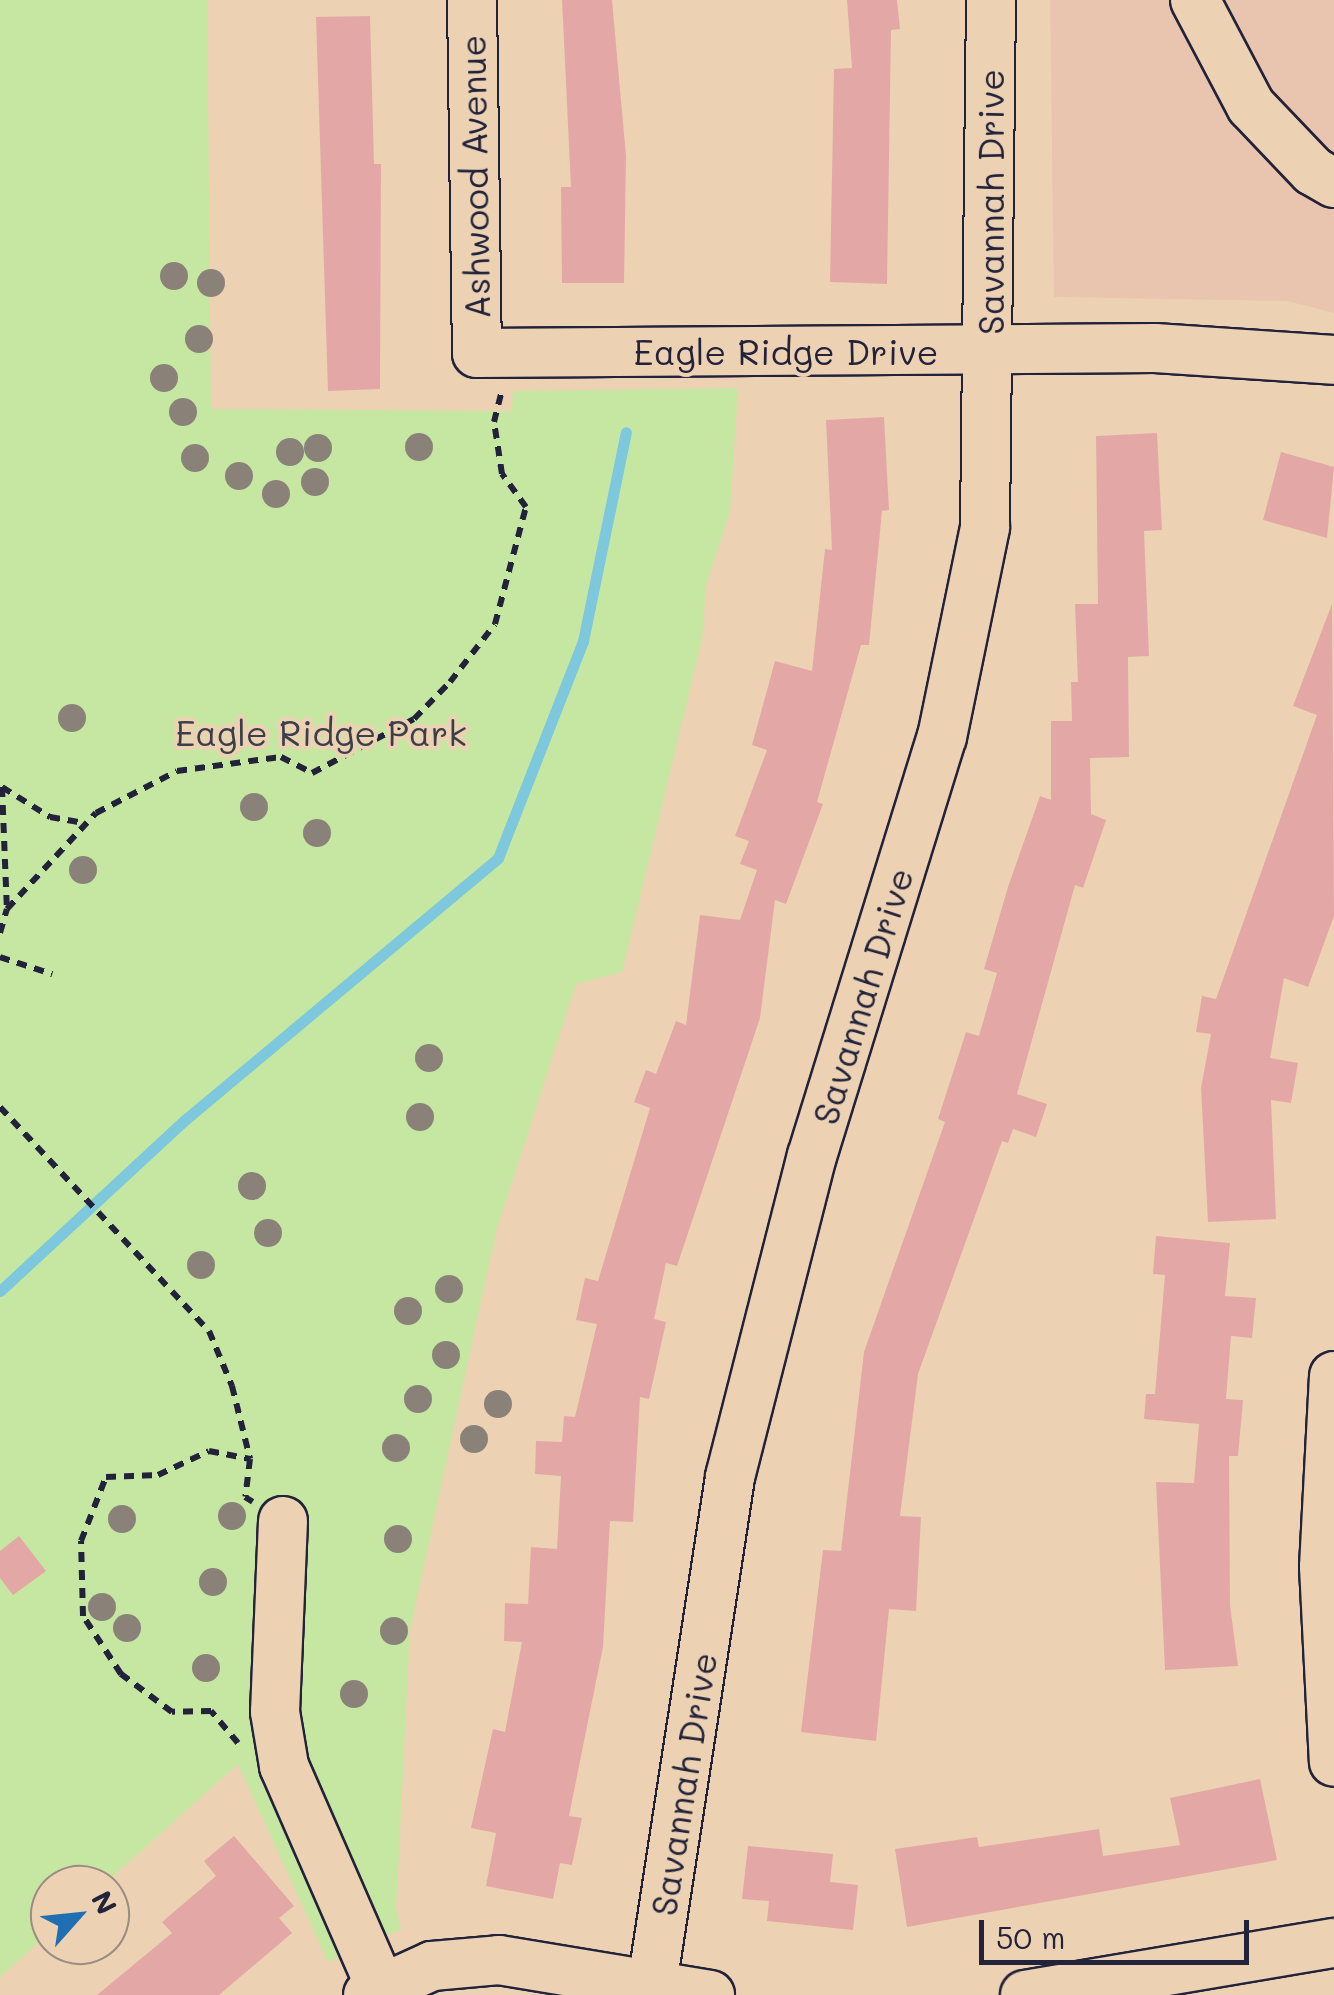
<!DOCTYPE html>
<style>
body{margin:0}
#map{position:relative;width:1334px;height:1995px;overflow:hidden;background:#ecd2b3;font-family:Mali,sans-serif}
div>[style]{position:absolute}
.built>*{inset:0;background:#e9c5af}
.green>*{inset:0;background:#c5e7a1}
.stream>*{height:11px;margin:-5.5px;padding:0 5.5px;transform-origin:5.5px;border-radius:5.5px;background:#7dc8dc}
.building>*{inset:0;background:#e3a8a6}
.path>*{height:6px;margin-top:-3px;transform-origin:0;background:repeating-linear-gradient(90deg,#22223b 0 10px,transparent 0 18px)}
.roads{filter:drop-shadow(2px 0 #22223b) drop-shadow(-2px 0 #22223b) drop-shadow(0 2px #22223b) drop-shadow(0 -2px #22223b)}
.minor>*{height:48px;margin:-24px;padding:0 24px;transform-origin:24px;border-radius:24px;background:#ecd2b3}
.trees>*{width:28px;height:28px;margin:-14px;border-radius:50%;background:#8a8279}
span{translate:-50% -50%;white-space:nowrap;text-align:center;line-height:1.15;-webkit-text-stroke:8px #ecd2b3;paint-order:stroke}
.street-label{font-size:35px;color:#22223b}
.park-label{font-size:35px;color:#3a404a}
.north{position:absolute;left:30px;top:1865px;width:100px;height:100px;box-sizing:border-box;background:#ecd2b3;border:2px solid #9b8c83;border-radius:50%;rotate:63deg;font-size:28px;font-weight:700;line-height:40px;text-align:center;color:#22223b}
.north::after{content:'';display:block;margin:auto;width:35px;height:45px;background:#1f6fb2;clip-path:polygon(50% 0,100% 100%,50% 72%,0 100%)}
.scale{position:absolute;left:979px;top:1920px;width:270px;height:45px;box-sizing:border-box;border:5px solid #22223b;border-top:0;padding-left:12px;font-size:30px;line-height:35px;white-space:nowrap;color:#22223b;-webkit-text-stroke:8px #ecd2b3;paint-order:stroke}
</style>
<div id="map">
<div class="built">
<i style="clip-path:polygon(1050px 0,1334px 0,1334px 313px,1287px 301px,1054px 297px)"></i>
</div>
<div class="green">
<i style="clip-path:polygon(0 0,207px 0,211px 409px,512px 411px,513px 391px,738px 388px,730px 512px,706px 586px,702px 639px,622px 972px,576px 984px,496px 1232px,410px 1630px,396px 1911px,401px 1929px,328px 1962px,238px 1764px,103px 1885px,50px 1885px,50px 1932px,0 1977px)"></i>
</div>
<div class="stream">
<i style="left:0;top:1291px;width:253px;rotate:-42.8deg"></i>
<i style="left:186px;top:1119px;width:407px;rotate:-39.9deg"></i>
<i style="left:498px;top:858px;width:233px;rotate:-68.6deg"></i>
<i style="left:583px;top:641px;width:213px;rotate:-78.4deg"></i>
</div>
<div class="building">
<i style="clip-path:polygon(562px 0,612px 0,626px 156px,624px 283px,562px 283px,561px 187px,571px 187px)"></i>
<i style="clip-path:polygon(847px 0,897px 0,900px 29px,891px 30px,887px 284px,830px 282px,834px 69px,852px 68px)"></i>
<i style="clip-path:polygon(370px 16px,374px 164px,381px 164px,380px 389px,328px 391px,316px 17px)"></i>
<i style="clip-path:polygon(884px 417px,889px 510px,882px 511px,869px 645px,861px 645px,817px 802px,823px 804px,786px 904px,775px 900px,760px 1018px,677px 1266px,666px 1263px,654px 1319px,666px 1322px,649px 1399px,640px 1397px,633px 1522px,610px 1521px,603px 1647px,569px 1816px,582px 1818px,572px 1865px,560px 1863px,553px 1899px,486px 1886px,496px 1833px,471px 1828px,493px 1729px,505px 1732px,522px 1642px,504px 1641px,505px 1603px,528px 1604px,531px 1547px,557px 1549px,561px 1476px,535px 1474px,536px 1441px,562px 1442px,564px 1416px,575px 1417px,597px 1324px,576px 1320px,585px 1278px,598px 1281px,650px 1108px,634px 1102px,646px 1070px,656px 1074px,676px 1021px,686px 1025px,700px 915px,740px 920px,757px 870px,740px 864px,749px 841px,735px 836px,767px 750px,752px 745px,775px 661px,812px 671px,825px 549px,832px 550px,826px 420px)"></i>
<i style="clip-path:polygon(1157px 433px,1162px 530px,1144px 531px,1149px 656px,1128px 657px,1129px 757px,1090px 758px,1091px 814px,1106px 820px,1083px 888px,1075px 885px,1017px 1094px,1047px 1104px,1036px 1137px,1013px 1129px,1008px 1143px,1002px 1141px,918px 1374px,900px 1516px,921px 1517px,916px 1611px,889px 1609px,876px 1741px,801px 1732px,823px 1550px,841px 1551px,864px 1352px,945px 1122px,938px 1119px,966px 1032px,979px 1036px,997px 973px,984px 969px,1008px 887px,1040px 796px,1051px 800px,1051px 721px,1072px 721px,1071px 682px,1078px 682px,1075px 604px,1098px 604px,1096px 436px)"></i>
<i style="clip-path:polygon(1281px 452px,1334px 467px,1327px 538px,1263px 520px)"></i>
<i style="clip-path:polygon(1332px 604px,1334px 916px,1308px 987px,1284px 978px,1270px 1058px,1298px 1063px,1291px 1103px,1271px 1100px,1276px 1219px,1208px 1222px,1201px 1088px,1211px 1034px,1196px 1032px,1202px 996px,1216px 999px,1317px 715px,1293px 706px)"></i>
<i style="clip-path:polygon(1156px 1236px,1230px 1243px,1225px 1296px,1256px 1298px,1252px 1338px,1231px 1336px,1226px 1399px,1243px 1400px,1238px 1456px,1229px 1456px,1230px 1605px,1238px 1666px,1165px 1670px,1156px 1482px,1194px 1483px,1199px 1424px,1144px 1419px,1146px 1394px,1155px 1394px,1165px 1275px,1153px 1274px)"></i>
<i style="clip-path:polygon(19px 1536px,46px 1571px,13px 1595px,0 1578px,0 1551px)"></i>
<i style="clip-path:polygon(1260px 1779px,1277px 1860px,907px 1927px,895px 1849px,977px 1837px,979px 1847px,1099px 1829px,1103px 1856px,1180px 1845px,1170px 1798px)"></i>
<i style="clip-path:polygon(234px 1836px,294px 1906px,279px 1918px,292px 1933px,219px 1995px,97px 1995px,172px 1933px,162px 1922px,216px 1876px,204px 1861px)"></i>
<i style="clip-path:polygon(748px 1846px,833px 1854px,830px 1882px,858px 1885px,853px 1930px,767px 1921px,769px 1901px,742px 1899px)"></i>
</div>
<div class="path">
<i style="left:2px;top:787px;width:122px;rotate:87.7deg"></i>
<i style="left:2px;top:787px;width:57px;rotate:32deg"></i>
<i style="left:50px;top:817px;width:36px;rotate:10deg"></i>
<i style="left:0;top:933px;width:25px;rotate:-74deg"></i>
<i style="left:7px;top:909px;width:131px;rotate:-47.2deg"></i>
<i style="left:96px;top:813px;width:91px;rotate:-27.4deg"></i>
<i style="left:177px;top:771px;width:105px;rotate:-7.7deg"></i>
<i style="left:281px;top:757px;width:35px;rotate:27deg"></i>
<i style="left:312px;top:773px;width:115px;rotate:-27.9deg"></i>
<i style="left:414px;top:719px;width:52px;rotate:-45.8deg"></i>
<i style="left:450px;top:682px;width:73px;rotate:-52.2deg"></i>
<i style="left:495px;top:624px;width:121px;rotate:-75.2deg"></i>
<i style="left:526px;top:507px;width:41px;rotate:-126deg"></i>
<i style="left:502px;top:474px;width:53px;rotate:-98.7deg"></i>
<i style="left:494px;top:422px;width:32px;rotate:-76deg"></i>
<i style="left:0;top:957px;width:55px;rotate:18.1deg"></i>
<i style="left:0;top:1107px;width:306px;rotate:47deg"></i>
<i style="left:209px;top:1331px;width:60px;rotate:67.3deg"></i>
<i style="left:232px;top:1386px;width:75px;rotate:76.1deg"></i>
<i style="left:250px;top:1459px;width:38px;rotate:97deg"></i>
<i style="left:245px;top:1497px;width:9px;rotate:32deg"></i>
<i style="left:238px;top:1743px;width:42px;rotate:-130.2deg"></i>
<i style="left:211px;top:1711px;width:39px;rotate:179deg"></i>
<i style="left:172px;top:1712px;width:64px;rotate:-143.3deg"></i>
<i style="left:121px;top:1674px;width:69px;rotate:-123.2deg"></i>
<i style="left:83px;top:1616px;width:75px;rotate:-91.5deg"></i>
<i style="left:81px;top:1541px;width:69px;rotate:-68.7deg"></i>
<i style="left:106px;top:1477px;width:52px;rotate:-2.2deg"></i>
<i style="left:158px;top:1475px;width:56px;rotate:-25.2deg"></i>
<i style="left:209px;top:1451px;width:42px;rotate:11deg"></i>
</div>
<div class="roads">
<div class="minor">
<i style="left:472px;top:0;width:353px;rotate:89.2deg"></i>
<i style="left:477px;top:353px;width:678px;rotate:-0.42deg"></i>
<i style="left:1155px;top:348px;width:179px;rotate:3.8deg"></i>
<i style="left:1195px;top:0;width:120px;rotate:62.2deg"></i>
<i style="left:1251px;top:106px;width:90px;rotate:46.4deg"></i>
<i style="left:1313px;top:171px;width:24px;rotate:30deg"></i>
<i style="left:1334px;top:1376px;width:191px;rotate:93deg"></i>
<i style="left:1324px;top:1567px;width:195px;rotate:87.1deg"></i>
<i style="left:283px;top:1521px;width:191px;rotate:92.4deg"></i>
<i style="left:275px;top:1712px;width:55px;rotate:80.5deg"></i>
<i style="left:284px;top:1766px;width:250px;rotate:66.4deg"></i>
<i style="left:652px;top:1984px;width:513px;rotate:-81.25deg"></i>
<i style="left:730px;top:1477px;width:331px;rotate:-75.7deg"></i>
<i style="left:812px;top:1156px;width:439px;rotate:-72.8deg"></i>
<i style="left:942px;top:737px;width:214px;rotate:-78.4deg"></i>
<i style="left:985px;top:527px;width:527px;rotate:-89.35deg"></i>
<i style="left:368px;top:1995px;width:70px;rotate:-24.4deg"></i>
<i style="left:432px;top:1966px;width:67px;rotate:-5.1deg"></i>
<i style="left:499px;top:1960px;width:214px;rotate:9.4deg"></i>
<i style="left:1025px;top:1995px;width:313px;rotate:-9.6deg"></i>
</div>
</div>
<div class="trees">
<i style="left:174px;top:276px"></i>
<i style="left:211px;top:283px"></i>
<i style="left:199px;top:339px"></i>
<i style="left:164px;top:378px"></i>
<i style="left:183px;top:412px"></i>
<i style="left:419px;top:447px"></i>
<i style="left:318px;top:448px"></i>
<i style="left:290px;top:452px"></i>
<i style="left:195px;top:458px"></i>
<i style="left:239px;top:476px"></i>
<i style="left:315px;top:482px"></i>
<i style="left:276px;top:494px"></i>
<i style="left:72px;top:718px"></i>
<i style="left:254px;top:807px"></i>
<i style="left:317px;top:833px"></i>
<i style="left:83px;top:870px"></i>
<i style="left:429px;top:1058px"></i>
<i style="left:420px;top:1117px"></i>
<i style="left:252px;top:1186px"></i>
<i style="left:268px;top:1233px"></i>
<i style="left:201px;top:1265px"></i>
<i style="left:449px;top:1289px"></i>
<i style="left:408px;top:1311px"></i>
<i style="left:446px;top:1355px"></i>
<i style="left:418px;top:1399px"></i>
<i style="left:498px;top:1404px"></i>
<i style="left:474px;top:1439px"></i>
<i style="left:396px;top:1448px"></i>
<i style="left:232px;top:1516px"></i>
<i style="left:122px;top:1519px"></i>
<i style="left:398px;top:1539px"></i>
<i style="left:213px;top:1582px"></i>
<i style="left:102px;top:1607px"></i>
<i style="left:127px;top:1628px"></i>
<i style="left:394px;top:1631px"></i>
<i style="left:206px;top:1668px"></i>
<i style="left:354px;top:1694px"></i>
</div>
<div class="street-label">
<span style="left:474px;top:177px;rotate:-91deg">Ashwood Avenue</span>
<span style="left:990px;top:202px;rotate:-90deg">Savannah Drive</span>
<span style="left:786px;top:351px">Eagle Ridge Drive</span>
<span style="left:862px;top:996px;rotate:-73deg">Savannah Drive</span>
<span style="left:683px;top:1784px;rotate:-81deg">Savannah Drive</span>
</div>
<div class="park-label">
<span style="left:321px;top:732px">Eagle Ridge Park</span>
</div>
<div class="north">N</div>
<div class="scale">50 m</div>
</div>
